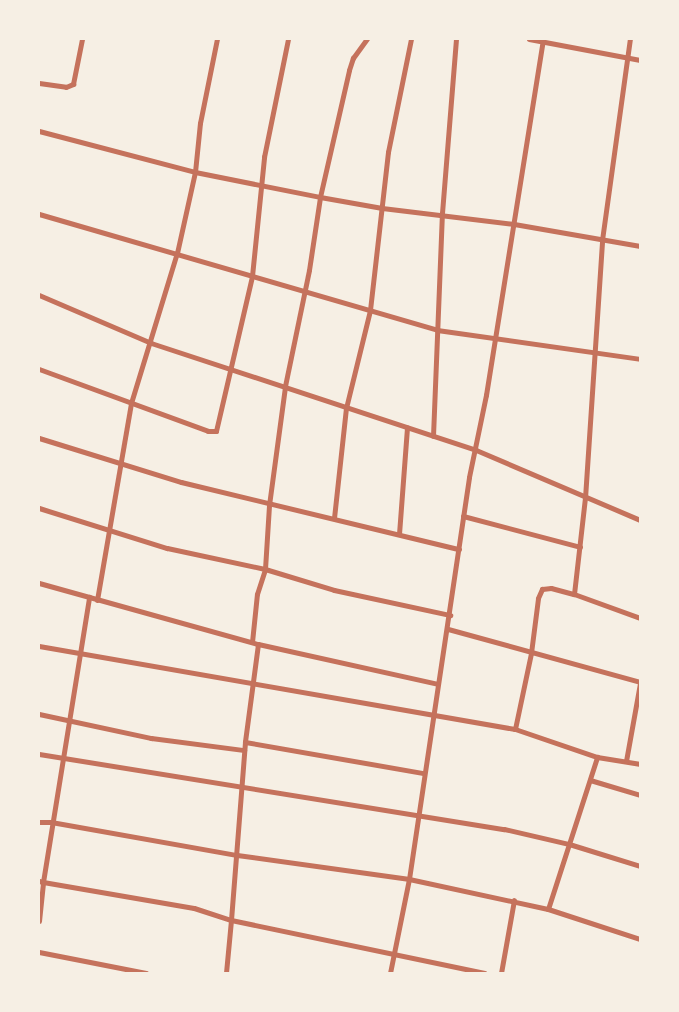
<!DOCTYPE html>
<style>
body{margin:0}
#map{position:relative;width:679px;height:1012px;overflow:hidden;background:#f6efe4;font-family:Poppins,sans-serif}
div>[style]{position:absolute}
.minor>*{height:5px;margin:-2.5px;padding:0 2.5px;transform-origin:2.5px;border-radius:2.5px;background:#c5725c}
span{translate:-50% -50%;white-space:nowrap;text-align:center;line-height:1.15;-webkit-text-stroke:5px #f6efe4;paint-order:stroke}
.frame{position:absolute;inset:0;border:40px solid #f6efe4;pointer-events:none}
</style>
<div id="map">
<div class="minor">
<i style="left:529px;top:39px;width:113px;rotate:10.7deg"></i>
<i style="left:39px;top:83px;width:27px;rotate:8deg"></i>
<i style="left:66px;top:87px;width:8px;rotate:-23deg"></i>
<i style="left:73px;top:84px;width:46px;rotate:-78.7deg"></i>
<i style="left:39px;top:131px;width:161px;rotate:14.7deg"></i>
<i style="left:195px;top:172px;width:127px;rotate:11.3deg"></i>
<i style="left:320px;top:197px;width:63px;rotate:10.1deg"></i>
<i style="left:382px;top:208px;width:133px;rotate:6.9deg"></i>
<i style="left:514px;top:224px;width:128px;rotate:9.9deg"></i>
<i style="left:39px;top:214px;width:415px;rotate:16.2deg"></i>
<i style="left:437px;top:330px;width:205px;rotate:8.1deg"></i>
<i style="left:39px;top:295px;width:122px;rotate:23.2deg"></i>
<i style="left:151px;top:343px;width:342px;rotate:18.2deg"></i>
<i style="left:476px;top:450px;width:178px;rotate:23.1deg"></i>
<i style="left:39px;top:369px;width:180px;rotate:20.1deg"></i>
<i style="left:208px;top:431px;width:8px"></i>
<i style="left:216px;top:431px;width:159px;rotate:-76.9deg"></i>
<i style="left:252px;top:276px;width:120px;rotate:-84.2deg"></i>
<i style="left:264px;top:157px;width:120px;rotate:-78.5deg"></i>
<i style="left:433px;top:436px;width:223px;rotate:-87.7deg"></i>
<i style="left:442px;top:213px;width:175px;rotate:-85.4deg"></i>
<i style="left:39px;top:438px;width:149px;rotate:17.2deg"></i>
<i style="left:181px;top:482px;width:286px;rotate:13.6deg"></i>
<i style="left:39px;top:508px;width:134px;rotate:17.4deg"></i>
<i style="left:167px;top:548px;width:100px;rotate:12.1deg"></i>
<i style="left:265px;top:569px;width:72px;rotate:16.9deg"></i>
<i style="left:334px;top:590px;width:119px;rotate:12.2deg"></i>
<i style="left:463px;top:516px;width:121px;rotate:14.8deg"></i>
<i style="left:334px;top:518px;width:111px;rotate:-83.8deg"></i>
<i style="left:346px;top:408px;width:101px;rotate:-76.2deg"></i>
<i style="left:370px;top:310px;width:159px;rotate:-83.5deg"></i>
<i style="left:388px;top:152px;width:115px;rotate:-78.5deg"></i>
<i style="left:399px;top:534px;width:107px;rotate:-85.7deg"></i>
<i style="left:39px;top:583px;width:227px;rotate:15.6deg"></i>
<i style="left:258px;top:644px;width:184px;rotate:12.5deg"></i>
<i style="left:574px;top:594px;width:97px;rotate:-83.5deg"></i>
<i style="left:585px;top:498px;width:259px;rotate:-86.2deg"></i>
<i style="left:602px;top:240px;width:203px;rotate:-82.1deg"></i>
<i style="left:97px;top:600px;width:200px;rotate:-80.2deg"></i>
<i style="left:131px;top:403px;width:157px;rotate:-73deg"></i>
<i style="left:177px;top:253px;width:83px;rotate:-77.5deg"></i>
<i style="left:195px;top:172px;width:49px;rotate:-84.2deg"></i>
<i style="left:200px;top:123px;width:86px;rotate:-78.6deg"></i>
<i style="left:448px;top:629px;width:199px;rotate:15.4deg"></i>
<i style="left:252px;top:642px;width:48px;rotate:-84.1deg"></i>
<i style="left:257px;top:594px;width:26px;rotate:-72deg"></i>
<i style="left:265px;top:569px;width:64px;rotate:-86.4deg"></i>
<i style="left:269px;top:505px;width:120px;rotate:-82.3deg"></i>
<i style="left:285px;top:386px;width:118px;rotate:-78.3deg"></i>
<i style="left:309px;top:270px;width:74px;rotate:-81.4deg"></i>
<i style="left:320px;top:197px;width:130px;rotate:-77.1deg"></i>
<i style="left:349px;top:70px;width:13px;rotate:-72deg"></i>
<i style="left:353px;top:58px;width:24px;rotate:-54deg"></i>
<i style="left:258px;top:644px;width:99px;rotate:97.6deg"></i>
<i style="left:245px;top:742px;width:179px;rotate:94.5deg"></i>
<i style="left:231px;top:920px;width:259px;rotate:11.8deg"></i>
<i style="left:39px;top:646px;width:483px;rotate:9.9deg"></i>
<i style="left:515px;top:729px;width:87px;rotate:18.9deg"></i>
<i style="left:597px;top:757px;width:44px;rotate:9.2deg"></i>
<i style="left:39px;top:714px;width:115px;rotate:12.1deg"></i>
<i style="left:151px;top:738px;width:94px;rotate:7.4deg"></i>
<i style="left:515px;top:729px;width:78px;rotate:-78.1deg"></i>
<i style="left:531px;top:653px;width:55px;rotate:-82.7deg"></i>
<i style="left:538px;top:598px;width:10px;rotate:-66deg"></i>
<i style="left:542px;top:589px;width:9px;rotate:-6deg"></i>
<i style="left:551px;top:588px;width:24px;rotate:15deg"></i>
<i style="left:574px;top:594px;width:70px;rotate:20deg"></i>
<i style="left:245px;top:742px;width:181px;rotate:9.9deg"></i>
<i style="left:39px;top:754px;width:471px;rotate:9.2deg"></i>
<i style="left:504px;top:829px;width:67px;rotate:13deg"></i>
<i style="left:569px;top:844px;width:74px;rotate:17.2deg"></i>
<i style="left:626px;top:761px;width:79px;rotate:-79.8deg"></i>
<i style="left:590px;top:780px;width:52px;rotate:16.7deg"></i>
<i style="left:39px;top:822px;width:12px"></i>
<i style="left:51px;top:822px;width:189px;rotate:10.1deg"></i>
<i style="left:237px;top:855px;width:174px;rotate:7.9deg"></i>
<i style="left:409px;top:879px;width:142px;rotate:12.2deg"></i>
<i style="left:548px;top:909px;width:97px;rotate:18.1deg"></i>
<i style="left:39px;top:881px;width:4px;rotate:14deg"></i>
<i style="left:43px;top:882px;width:289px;rotate:-80.8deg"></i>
<i style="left:548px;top:909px;width:160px;rotate:-72.1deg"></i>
<i style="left:39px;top:921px;width:39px;rotate:-84deg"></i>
<i style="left:43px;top:882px;width:153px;rotate:9.8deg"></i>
<i style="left:194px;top:908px;width:39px;rotate:18deg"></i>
<i style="left:231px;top:920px;width:53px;rotate:95.4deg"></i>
<i style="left:39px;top:952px;width:109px;rotate:11.1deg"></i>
<i style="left:390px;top:973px;width:96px;rotate:-78.6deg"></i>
<i style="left:409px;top:879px;width:406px;rotate:-81.5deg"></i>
<i style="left:469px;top:477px;width:84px;rotate:-78.3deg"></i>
<i style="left:486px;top:395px;width:361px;rotate:-80.9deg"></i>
<i style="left:501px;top:973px;width:74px;rotate:-79.9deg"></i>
</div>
<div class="frame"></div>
</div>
